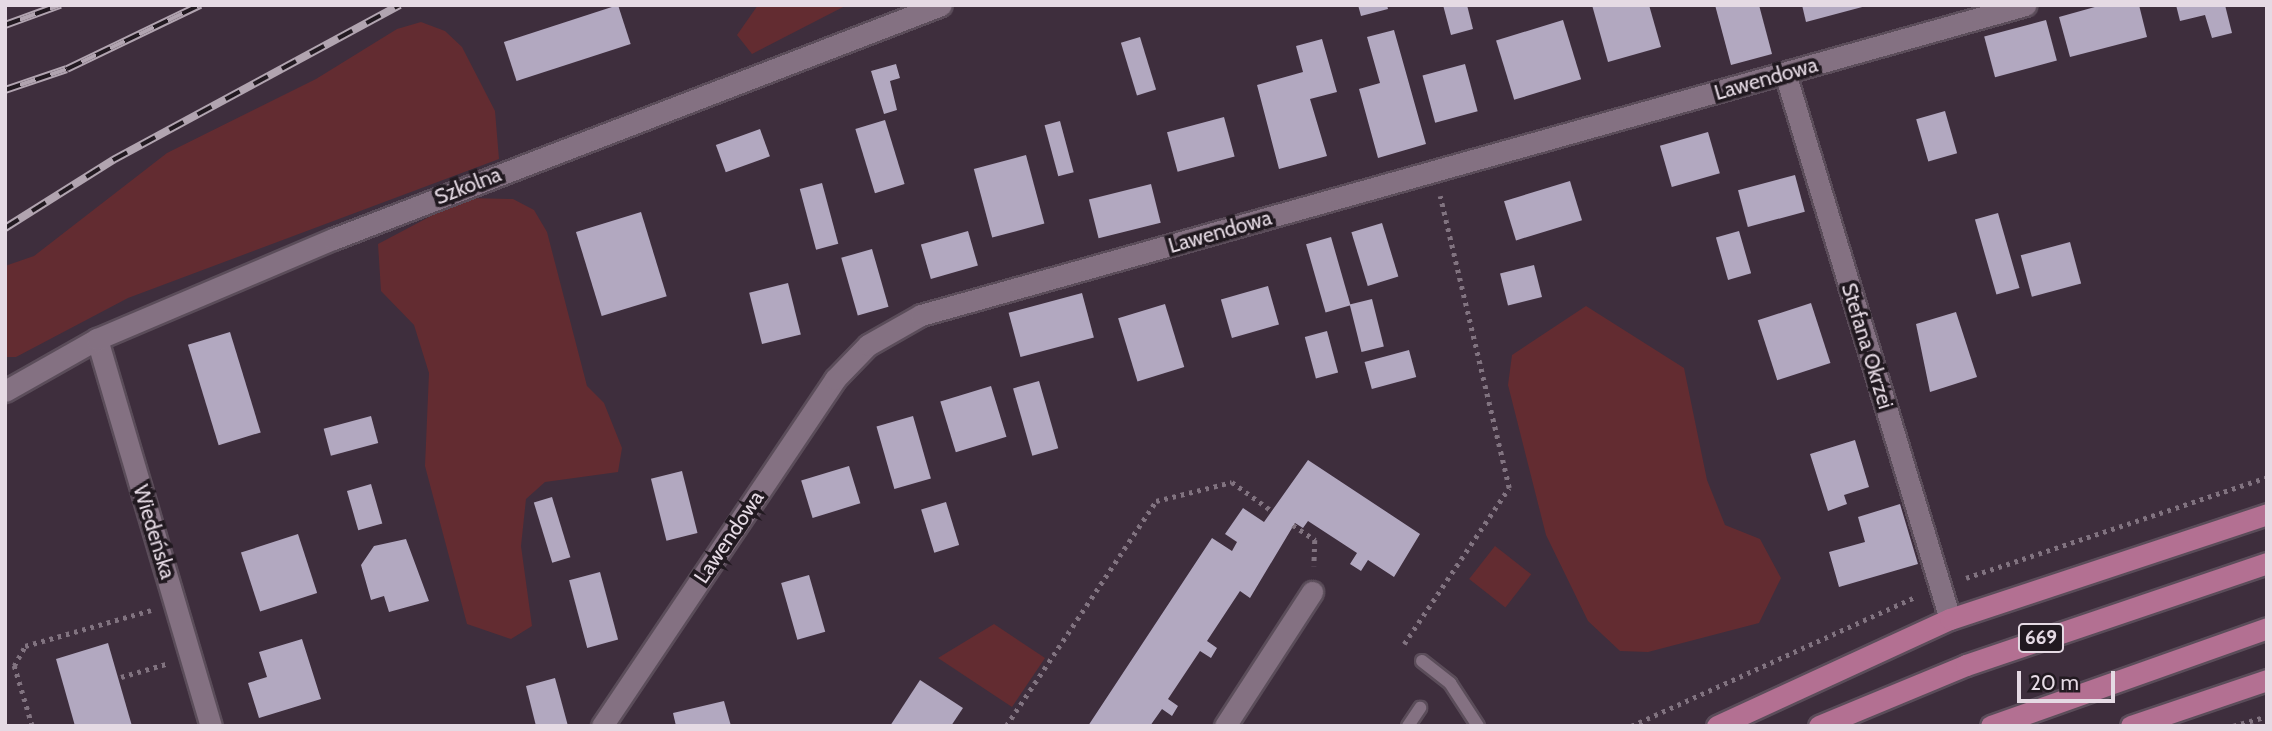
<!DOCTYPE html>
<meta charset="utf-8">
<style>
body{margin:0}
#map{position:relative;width:2272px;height:731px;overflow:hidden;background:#3e2e3d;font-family:Cabin,sans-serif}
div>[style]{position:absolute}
.green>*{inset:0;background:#632c31;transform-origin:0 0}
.building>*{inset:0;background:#b2a8c0;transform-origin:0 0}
.path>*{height:4.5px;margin-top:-2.25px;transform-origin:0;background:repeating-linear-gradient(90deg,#817380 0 3.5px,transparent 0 8.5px)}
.roads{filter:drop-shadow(2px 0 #5b4d5a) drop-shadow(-2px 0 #5b4d5a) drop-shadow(0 2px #5b4d5a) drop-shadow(0 -2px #5b4d5a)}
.lane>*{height:12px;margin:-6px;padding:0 6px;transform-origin:6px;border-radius:6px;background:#847182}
.street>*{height:21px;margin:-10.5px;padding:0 10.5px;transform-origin:10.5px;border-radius:10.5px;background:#847182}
.primary>*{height:21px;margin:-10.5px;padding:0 10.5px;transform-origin:10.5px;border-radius:10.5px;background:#b37092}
.rail>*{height:8px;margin-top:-4px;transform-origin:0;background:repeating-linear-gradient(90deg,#211920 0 16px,#b1a4b0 0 32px);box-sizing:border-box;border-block:2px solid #b1a4b0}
span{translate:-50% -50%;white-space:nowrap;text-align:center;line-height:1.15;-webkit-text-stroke:7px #211920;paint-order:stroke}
.shield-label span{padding:2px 5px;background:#211920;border:2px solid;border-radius:5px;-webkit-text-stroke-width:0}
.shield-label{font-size:19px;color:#e5dae4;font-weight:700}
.street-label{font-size:21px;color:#e5dae4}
.frame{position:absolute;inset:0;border:7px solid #e5dae4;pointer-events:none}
.scale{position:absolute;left:2017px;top:671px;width:98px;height:32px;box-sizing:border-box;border:4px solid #e5dae4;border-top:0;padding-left:9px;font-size:21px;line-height:24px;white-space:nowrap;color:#e5dae4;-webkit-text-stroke:5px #211920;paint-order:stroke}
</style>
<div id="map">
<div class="green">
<i style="clip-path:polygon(758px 5px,847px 5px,752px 54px,737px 35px)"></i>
<i style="clip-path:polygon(421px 22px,445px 31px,462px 47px,495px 111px,499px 159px,128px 298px,16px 357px,5px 357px,5px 266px,34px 256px,167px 153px,316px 79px,397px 29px)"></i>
<i style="clip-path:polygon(465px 198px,513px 199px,534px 210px,547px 232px,587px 386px,604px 403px,622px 448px,618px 472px,545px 482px,526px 499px,521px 546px,532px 626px,511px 639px,467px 624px,425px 466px,429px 373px,414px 325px,381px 291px,378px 244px)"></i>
<i style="clip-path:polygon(1586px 306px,1684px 368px,1707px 480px,1725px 525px,1760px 539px,1781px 578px,1759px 623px,1648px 652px,1620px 651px,1588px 621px,1546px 535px,1508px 385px,1512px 355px)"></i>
<i style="left:1495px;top:546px;width:46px;height:42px;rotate:38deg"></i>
<i style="clip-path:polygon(994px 624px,1045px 658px,1012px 707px,938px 658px)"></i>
</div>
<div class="building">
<i style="left:618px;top:5px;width:41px;height:120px;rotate:72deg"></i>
<i style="clip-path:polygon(1358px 5px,1387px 5px,1388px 9px,1361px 16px)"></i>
<i style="clip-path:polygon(1443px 5px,1467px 5px,1473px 29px,1451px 35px)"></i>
<i style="clip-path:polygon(1592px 5px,1649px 5px,1661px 47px,1608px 62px)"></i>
<i style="clip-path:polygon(1715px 5px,1759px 5px,1772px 54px,1731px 65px)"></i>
<i style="clip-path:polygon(1802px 5px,1866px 5px,1866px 6px,1806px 22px)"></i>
<i style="clip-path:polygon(2139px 5px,2147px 37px,2070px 57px,2059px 17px,2102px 5px)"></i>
<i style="clip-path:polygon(2176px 5px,2225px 5px,2232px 33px,2212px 38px,2205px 15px,2180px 21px)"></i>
<i style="left:1563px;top:20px;width:62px;height:70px;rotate:73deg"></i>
<i style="left:2046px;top:20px;width:42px;height:64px;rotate:75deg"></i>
<i style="clip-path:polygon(1394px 30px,1426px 144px,1378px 158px,1359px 89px,1380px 83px,1367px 37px)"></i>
<i style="left:1140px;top:37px;width:55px;height:20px;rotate:73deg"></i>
<i style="clip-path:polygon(1322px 39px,1337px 92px,1310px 99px,1327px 156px,1279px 169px,1257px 85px,1303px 72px,1296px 46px)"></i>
<i style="clip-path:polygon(896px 64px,900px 78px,890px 81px,897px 110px,884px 114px,871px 71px)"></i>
<i style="left:1465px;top:64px;width:49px;height:44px;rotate:75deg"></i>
<i style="left:1945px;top:111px;width:44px;height:30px;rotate:74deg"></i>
<i style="left:1224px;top:117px;width:41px;height:59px;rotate:75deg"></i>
<i style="left:885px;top:120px;width:67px;height:31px;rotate:73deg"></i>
<i style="left:1060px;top:121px;width:53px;height:16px;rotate:75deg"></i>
<i style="left:760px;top:129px;width:29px;height:47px;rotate:70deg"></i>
<i style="left:1708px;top:132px;width:43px;height:50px;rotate:74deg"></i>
<i style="left:1026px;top:155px;width:71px;height:54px;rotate:75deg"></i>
<i style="left:1795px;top:175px;width:38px;height:59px;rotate:75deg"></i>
<i style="left:1570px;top:181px;width:41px;height:69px;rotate:73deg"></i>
<i style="left:822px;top:183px;width:63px;height:23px;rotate:75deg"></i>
<i style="left:1151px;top:184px;width:40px;height:64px;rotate:76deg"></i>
<i style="left:641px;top:212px;width:88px;height:68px;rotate:73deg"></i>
<i style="left:1998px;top:213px;width:78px;height:24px;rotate:74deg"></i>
<i style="left:1382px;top:223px;width:56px;height:32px;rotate:73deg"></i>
<i style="left:968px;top:231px;width:36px;height:49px;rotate:74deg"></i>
<i style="left:1739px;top:231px;width:44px;height:24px;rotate:74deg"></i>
<i style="left:1331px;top:237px;width:71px;height:26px;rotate:74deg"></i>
<i style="left:2070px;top:242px;width:43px;height:51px;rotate:75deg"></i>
<i style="left:872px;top:249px;width:60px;height:32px;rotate:74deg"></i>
<i style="left:1534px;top:265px;width:33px;height:35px;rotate:76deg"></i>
<i style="left:788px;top:283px;width:53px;height:40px;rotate:76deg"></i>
<i style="left:1268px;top:286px;width:40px;height:49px;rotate:74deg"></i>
<i style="left:1082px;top:293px;width:46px;height:76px;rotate:75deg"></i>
<i style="left:1372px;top:299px;width:49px;height:23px;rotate:76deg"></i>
<i style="left:1811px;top:303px;width:63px;height:56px;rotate:72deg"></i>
<i style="left:1165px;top:304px;width:66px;height:49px;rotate:73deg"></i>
<i style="clip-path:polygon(1956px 312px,1977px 377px,1930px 392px,1916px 324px)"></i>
<i style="left:1327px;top:331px;width:43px;height:23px;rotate:75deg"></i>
<i style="left:230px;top:332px;width:105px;height:44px;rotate:73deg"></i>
<i style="left:1409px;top:350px;width:28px;height:46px;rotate:75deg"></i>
<i style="left:1039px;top:381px;width:70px;height:27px;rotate:74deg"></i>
<i style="left:991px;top:386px;width:53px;height:53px;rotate:73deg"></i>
<i style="left:371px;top:416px;width:28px;height:49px;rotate:75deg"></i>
<i style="left:913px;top:416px;width:65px;height:38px;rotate:74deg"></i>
<i style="clip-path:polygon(1855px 440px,1869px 487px,1844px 495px,1847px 504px,1828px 511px,1810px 454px)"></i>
<i style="clip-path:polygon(1308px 460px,1420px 534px,1394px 577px,1368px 560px,1361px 571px,1350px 564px,1357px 553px,1308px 521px,1303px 528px,1295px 523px,1250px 598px,1240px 591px,1207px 641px,1217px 648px,1211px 658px,1200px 651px,1168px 699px,1178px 706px,1172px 716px,1162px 709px,1150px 726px,1088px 726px,1212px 538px,1232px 551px,1237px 542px,1225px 534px,1243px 508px,1264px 522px)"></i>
<i style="left:849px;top:466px;width:39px;height:50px;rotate:73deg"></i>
<i style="left:682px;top:471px;width:64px;height:32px;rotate:76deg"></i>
<i style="left:371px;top:484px;width:41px;height:25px;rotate:74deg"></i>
<i style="left:552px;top:497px;width:63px;height:19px;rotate:73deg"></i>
<i style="left:946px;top:502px;width:45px;height:26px;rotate:73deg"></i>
<i style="clip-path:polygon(1900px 504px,1918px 564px,1839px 587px,1829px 552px,1865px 542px,1858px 517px)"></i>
<i style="left:298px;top:534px;width:62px;height:60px;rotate:72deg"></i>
<i style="clip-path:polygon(406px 539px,429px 601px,389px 612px,384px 596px,371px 600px,361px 565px,374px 546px)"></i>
<i style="left:600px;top:572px;width:70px;height:32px;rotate:75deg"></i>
<i style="left:809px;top:575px;width:59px;height:29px;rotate:74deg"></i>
<i style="clip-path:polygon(302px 639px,321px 699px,259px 718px,248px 683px,267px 677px,259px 652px)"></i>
<i style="clip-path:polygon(108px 643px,132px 726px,75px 726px,56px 659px)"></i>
<i style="clip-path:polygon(555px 678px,568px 726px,536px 726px,526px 686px)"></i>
<i style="clip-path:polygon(920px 680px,963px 708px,951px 726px,890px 726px)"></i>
<i style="clip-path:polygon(724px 701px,731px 726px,676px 726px,673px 713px)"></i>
</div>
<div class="path">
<i style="left:1293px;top:525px;width:27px;rotate:34deg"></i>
<i style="left:1315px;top:540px;width:26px;rotate:92deg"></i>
<i style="left:1966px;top:578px;width:317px;rotate:-18.5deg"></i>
<i style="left:1404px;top:644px;width:188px;rotate:-56.1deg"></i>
<i style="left:1509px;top:488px;width:300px;rotate:-103.3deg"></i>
<i style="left:121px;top:677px;width:47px;rotate:-16.1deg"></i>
<i style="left:32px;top:726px;width:63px;rotate:-106.7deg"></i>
<i style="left:14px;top:666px;width:23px;rotate:-61deg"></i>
<i style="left:25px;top:646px;width:131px;rotate:-15.9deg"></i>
<i style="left:1006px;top:726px;width:270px;rotate:-56.3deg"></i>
<i style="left:1156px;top:501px;width:78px;rotate:-14deg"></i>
<i style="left:1232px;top:482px;width:49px;rotate:35.9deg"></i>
<i style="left:1631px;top:726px;width:312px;rotate:-24.4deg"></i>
<i style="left:2233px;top:726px;width:35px;rotate:-16deg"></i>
</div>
<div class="roads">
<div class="lane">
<i style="left:1422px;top:661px;width:36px;rotate:38deg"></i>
<i style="left:1450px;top:683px;width:51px;rotate:56.9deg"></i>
<i style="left:1408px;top:726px;width:22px;rotate:-56deg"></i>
</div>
<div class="street">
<i style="left:1785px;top:73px;width:570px;rotate:73.19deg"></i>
<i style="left:97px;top:339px;width:403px;rotate:73.6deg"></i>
<i style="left:5px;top:391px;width:106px;rotate:-29.5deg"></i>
<i style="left:97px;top:339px;width:256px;rotate:-23deg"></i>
<i style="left:333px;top:239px;width:651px;rotate:-21.05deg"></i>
<i style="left:602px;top:726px;width:418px;rotate:-56.1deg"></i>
<i style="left:835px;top:379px;width:47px;rotate:-45.9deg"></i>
<i style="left:868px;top:345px;width:61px;rotate:-29.5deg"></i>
<i style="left:921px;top:315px;width:1147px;rotate:-15.68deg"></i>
<i style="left:1225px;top:726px;width:160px;rotate:-57deg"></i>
</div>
<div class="primary">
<i style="left:1717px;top:726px;width:256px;rotate:-24.7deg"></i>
<i style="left:1950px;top:619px;width:334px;rotate:-18.3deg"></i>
<i style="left:1819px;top:726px;width:159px;rotate:-22.5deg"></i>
<i style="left:1966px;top:665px;width:318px;rotate:-18.7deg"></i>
<i style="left:1991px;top:726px;width:293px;rotate:-19.5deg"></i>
<i style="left:2131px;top:726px;width:144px;rotate:-18.7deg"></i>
</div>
</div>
<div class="rail">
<i style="left:5px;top:25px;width:59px;rotate:-20deg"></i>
<i style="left:5px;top:90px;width:65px;rotate:-18.7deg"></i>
<i style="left:67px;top:69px;width:148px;rotate:-25.7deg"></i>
<i style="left:5px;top:228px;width:128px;rotate:-32.2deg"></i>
<i style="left:113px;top:160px;width:326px;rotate:-28.4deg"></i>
</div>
<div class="shield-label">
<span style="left:2041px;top:638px">669</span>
</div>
<div class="street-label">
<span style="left:1766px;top:79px;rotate:-16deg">Lawendowa</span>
<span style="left:468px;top:186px;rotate:-21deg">Szkolna</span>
<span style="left:1220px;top:232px;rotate:-16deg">Lawendowa</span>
<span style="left:1867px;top:346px;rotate:73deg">Stefana Okrzei</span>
<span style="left:154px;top:532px;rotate:73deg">Wiedeńska</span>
<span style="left:729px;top:537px;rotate:-56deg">Lawendowa</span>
</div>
<div class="frame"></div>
<div class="scale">20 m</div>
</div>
